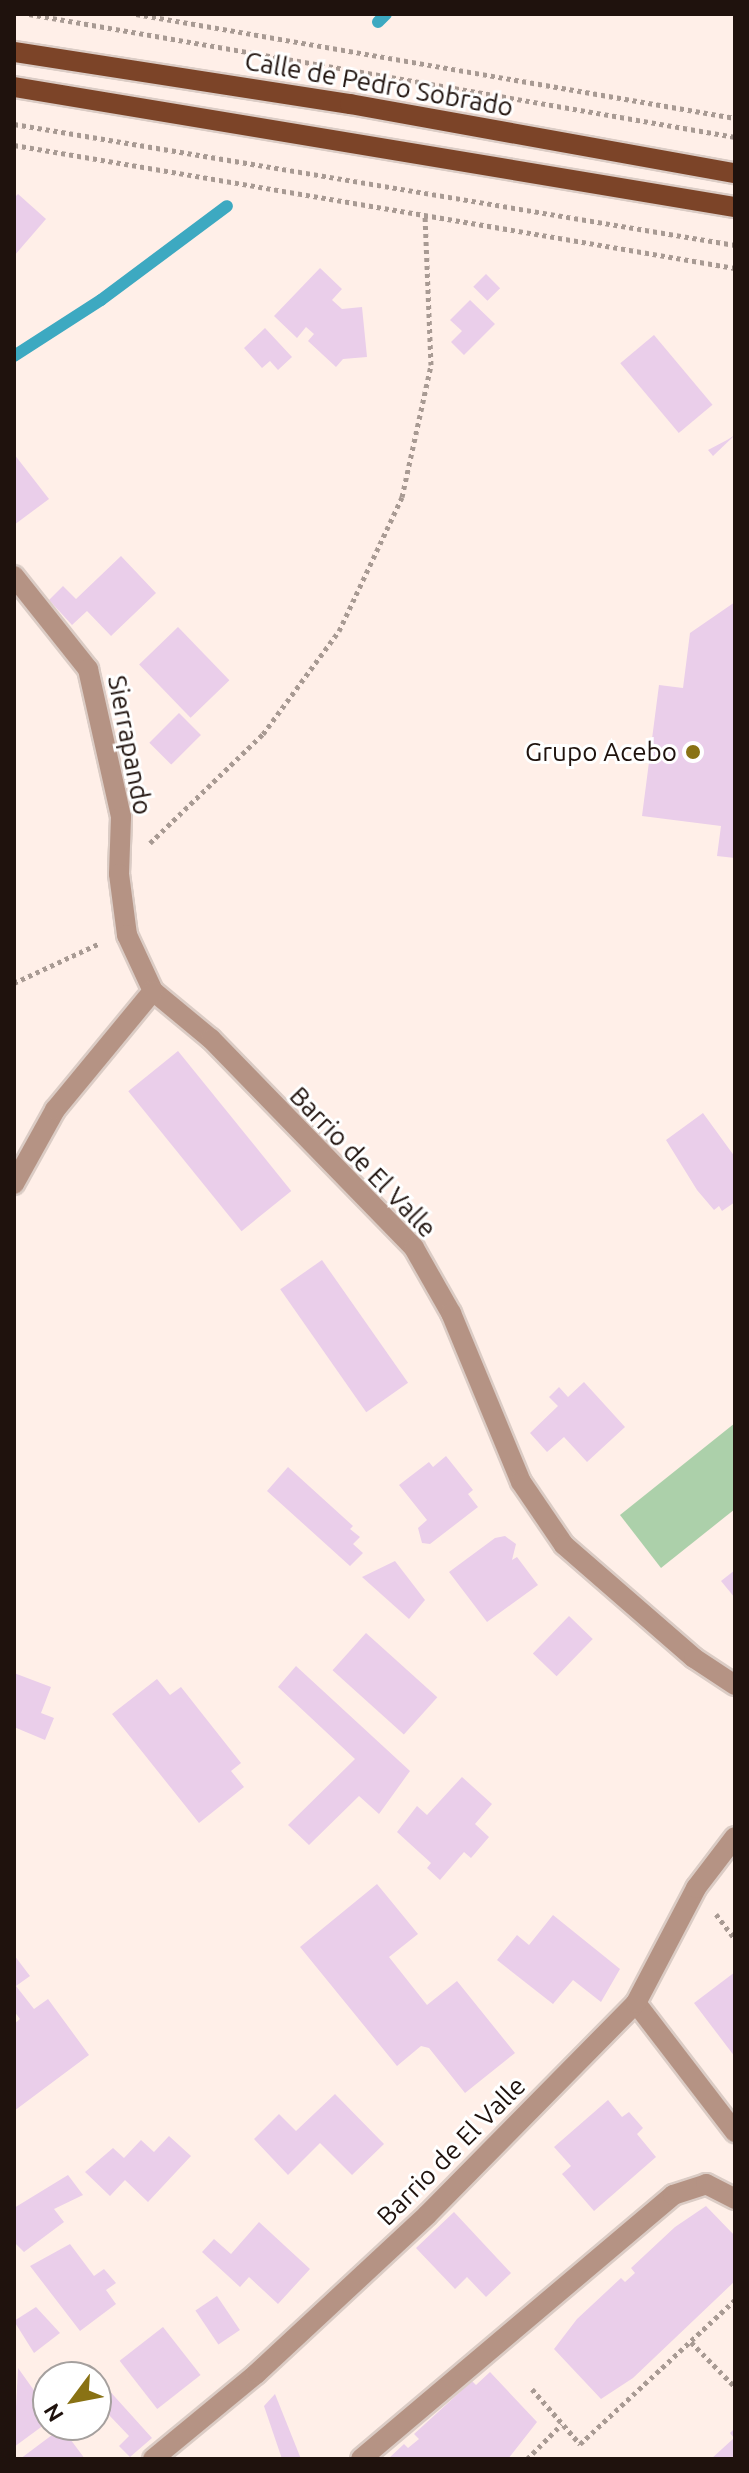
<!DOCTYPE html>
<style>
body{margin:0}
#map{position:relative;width:749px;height:2473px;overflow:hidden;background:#ffefe8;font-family:Ubuntu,sans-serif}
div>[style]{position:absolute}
.green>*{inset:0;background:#acd0aa}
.stream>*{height:12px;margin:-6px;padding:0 6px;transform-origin:6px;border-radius:6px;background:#3da9c1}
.building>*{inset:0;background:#eaceea;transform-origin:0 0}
.path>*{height:5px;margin-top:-2.5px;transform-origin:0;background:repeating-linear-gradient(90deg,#a89a93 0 4px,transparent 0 8px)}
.roads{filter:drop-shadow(2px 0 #dbccc5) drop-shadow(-2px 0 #dbccc5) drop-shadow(0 2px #dbccc5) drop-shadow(0 -2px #dbccc5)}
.minor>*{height:20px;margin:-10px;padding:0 10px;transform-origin:10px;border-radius:10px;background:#b59384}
.major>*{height:20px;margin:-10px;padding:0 10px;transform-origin:10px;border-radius:10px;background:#7c4428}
.dots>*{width:22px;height:22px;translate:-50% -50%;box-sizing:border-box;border:4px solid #fff;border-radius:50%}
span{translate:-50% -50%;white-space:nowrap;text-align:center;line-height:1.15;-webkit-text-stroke:6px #fff;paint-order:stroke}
.street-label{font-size:26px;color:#1f120d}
.poi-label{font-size:26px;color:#1f120d}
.right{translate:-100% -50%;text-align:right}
.frame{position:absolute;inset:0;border:16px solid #1f120d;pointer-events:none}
.north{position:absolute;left:32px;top:2361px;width:80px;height:80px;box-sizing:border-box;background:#fff;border:2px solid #a5a09e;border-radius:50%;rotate:238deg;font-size:22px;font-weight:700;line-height:32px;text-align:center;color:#1f120d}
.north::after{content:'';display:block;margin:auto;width:28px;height:36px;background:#897214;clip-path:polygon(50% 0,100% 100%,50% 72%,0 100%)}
</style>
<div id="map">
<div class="green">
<i style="clip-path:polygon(735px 1423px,735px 1509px,661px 1568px,620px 1515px)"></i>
</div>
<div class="stream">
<i style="left:378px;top:22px;width:11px;rotate:-45deg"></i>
<i style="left:14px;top:356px;width:103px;rotate:-32.8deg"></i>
<i style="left:101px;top:300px;width:157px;rotate:-36.7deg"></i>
</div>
<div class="building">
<i style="clip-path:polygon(18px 194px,46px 219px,14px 256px,14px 198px)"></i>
<i style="clip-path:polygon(320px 268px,342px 289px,332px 300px,342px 309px,362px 307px,367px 357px,343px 359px,336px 367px,308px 341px,314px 334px,306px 327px,297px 338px,274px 316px)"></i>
<i style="left:486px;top:274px;width:20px;height:18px;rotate:45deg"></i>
<i style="clip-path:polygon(470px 300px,495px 324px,464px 355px,451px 342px,462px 331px,450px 320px)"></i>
<i style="clip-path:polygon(265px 328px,292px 357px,278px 370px,270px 361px,262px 368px,244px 348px)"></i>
<i style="left:654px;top:335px;width:91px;height:44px;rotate:50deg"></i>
<i style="clip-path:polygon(735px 435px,713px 456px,708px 450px,727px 440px)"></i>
<i style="clip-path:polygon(14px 454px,49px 499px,14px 525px)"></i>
<i style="clip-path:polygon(121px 556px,156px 593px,111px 636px,87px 611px,72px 625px,49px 600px,63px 586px,76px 599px)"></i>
<i style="clip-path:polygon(735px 602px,735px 858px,717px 856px,721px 826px,642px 816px,659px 685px,683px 688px,690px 633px)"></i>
<i style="left:178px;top:627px;width:74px;height:54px;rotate:46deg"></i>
<i style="left:179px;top:713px;width:31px;height:42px;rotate:45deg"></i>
<i style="left:178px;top:1051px;width:180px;height:64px;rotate:51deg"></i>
<i style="clip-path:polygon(703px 1113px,735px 1157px,735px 1202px,722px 1211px,719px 1206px,714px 1210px,697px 1190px,666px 1140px)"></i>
<i style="left:322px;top:1260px;width:150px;height:51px;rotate:55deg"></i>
<i style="clip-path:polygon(584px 1382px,625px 1427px,587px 1462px,564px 1437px,547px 1452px,530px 1433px,558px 1406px,549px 1397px,559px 1387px,568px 1397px)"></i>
<i style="clip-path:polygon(446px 1456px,473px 1490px,468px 1494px,478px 1507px,430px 1544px,422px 1543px,418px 1528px,427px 1520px,399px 1485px,429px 1462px,433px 1467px)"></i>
<i style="clip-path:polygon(288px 1467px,353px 1526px,350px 1529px,360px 1537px,353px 1544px,363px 1553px,350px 1566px,267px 1491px)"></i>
<i style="clip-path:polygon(505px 1536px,516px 1544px,512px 1560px,517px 1557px,538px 1585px,487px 1622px,449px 1572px,495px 1538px)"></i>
<i style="clip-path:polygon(395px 1561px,425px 1600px,409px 1619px,362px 1577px)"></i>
<i style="clip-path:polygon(735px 1570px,735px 1598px,721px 1581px)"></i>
<i style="left:569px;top:1616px;width:33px;height:52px;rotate:44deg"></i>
<i style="left:366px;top:1633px;width:96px;height:50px;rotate:42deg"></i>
<i style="clip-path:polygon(296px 1666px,410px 1771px,379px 1814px,359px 1796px,309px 1845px,288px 1825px,355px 1759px,278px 1687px)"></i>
<i style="clip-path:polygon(14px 1673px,51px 1687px,41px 1713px,54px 1718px,45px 1740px,14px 1727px)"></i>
<i style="clip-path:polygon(157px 1679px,170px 1695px,181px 1687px,241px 1763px,231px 1771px,244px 1787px,199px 1823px,112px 1714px)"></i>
<i style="clip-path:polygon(462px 1777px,492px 1804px,475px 1824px,489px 1837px,471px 1858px,464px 1852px,440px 1880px,427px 1868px,431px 1863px,397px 1832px,417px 1806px,427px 1815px)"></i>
<i style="clip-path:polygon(377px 1884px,418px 1934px,389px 1957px,427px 2005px,457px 1981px,515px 2053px,465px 2093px,429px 2048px,421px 2046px,397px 2066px,300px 1947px)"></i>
<i style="clip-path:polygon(553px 1915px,620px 1969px,601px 2002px,573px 1980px,553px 2004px,497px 1960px,517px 1935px,529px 1945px)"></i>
<i style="clip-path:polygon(14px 1955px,30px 1976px,16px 1986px,34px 2009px,48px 1999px,89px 2055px,14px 2111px,14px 2024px,20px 2019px,14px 2011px)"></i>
<i style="clip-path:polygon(735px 1972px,735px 2057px,694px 2003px)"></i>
<i style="clip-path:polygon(335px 2094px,384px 2144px,352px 2175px,320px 2143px,288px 2175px,254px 2139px,279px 2114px,296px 2131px)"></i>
<i style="clip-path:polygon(608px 2100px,622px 2117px,629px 2112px,643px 2128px,637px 2134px,656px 2157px,594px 2211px,562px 2174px,571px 2166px,554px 2147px)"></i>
<i style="clip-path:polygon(169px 2136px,191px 2156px,148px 2202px,125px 2180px,110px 2196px,85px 2172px,113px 2148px,124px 2158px,141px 2140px,154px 2152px)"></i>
<i style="clip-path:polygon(68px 2175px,83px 2195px,54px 2209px,64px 2222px,24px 2252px,14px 2242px,14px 2208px)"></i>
<i style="clip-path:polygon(706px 2206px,735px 2236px,735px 2281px,633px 2378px,601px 2399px,554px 2349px,577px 2319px,621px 2278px,625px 2282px,635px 2273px,631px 2268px,675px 2227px)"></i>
<i style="clip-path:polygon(454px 2212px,511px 2273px,486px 2297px,467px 2277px,455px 2289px,416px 2248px)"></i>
<i style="clip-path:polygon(259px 2222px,310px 2269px,278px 2304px,249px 2277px,240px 2287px,202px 2252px,214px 2239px,231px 2254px)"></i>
<i style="clip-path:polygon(70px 2244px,94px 2276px,104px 2269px,116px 2283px,106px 2290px,116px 2304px,80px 2331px,30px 2266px)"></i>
<i style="left:217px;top:2296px;width:41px;height:26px;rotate:56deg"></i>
<i style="clip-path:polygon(36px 2307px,60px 2333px,34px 2353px,14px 2321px)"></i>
<i style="left:163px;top:2327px;width:61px;height:55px;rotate:52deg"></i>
<i style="clip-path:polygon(18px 2368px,48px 2410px,48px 2422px,14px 2447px)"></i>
<i style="clip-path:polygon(490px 2372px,537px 2422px,508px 2459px,388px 2459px,404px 2444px,408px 2448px,419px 2439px,414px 2434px,472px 2381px,476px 2385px)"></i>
<i style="clip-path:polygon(106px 2387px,152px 2438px,130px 2457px,119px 2446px,129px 2436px,109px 2415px,99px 2422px,96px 2419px,96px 2395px)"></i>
<i style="clip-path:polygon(275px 2394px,301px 2459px,282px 2459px,264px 2406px)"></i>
<i style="clip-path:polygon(62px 2428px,85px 2459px,20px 2459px,52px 2435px)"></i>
<i style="clip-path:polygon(735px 2428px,735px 2459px,711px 2459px,734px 2438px,730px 2433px)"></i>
</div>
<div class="path">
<i style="left:29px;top:14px;width:717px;rotate:9.88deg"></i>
<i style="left:136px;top:14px;width:608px;rotate:9.85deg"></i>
<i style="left:14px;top:124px;width:731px;rotate:9.53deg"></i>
<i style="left:14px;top:145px;width:731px;rotate:9.68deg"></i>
<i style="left:150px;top:843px;width:157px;rotate:-44deg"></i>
<i style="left:263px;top:734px;width:128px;rotate:-53.6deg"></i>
<i style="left:339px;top:631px;width:148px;rotate:-64.8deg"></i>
<i style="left:402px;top:497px;width:135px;rotate:-77.6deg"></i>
<i style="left:431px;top:365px;width:151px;rotate:-92.3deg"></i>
<i style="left:14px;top:983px;width:95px;rotate:-24.9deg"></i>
<i style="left:716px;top:1914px;width:31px;rotate:53deg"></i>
<i style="left:691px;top:2342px;width:63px;rotate:45.6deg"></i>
<i style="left:532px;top:2389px;width:73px;rotate:48.9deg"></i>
<i style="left:580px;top:2444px;width:212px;rotate:-42.9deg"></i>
<i style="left:527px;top:2459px;width:49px;rotate:-45deg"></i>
</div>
<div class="roads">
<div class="minor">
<i style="left:14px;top:576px;width:119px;rotate:51.5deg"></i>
<i style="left:88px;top:669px;width:152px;rotate:77.4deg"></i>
<i style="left:121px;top:817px;width:57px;rotate:92deg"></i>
<i style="left:119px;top:874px;width:62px;rotate:82.5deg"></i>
<i style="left:127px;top:935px;width:62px;rotate:65.1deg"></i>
<i style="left:153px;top:991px;width:75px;rotate:39.6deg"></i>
<i style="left:211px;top:1039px;width:291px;rotate:45.8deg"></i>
<i style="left:414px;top:1248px;width:75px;rotate:60.4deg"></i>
<i style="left:451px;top:1313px;width:183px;rotate:67.5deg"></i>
<i style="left:521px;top:1482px;width:76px;rotate:55.7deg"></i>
<i style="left:564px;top:1545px;width:172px;rotate:41deg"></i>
<i style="left:694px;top:1658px;width:49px;rotate:33.4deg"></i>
<i style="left:14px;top:1184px;width:85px;rotate:-61deg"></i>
<i style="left:55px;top:1110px;width:154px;rotate:-50.5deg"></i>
<i style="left:636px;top:2003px;width:163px;rotate:52.5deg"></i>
<i style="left:153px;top:2459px;width:134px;rotate:-39.5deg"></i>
<i style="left:256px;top:2374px;width:233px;rotate:-42.9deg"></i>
<i style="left:427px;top:2215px;width:298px;rotate:-45.4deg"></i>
<i style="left:636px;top:2003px;width:130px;rotate:-62.4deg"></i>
<i style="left:696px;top:1888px;width:64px;rotate:-52.6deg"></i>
<i style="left:361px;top:2459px;width:409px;rotate:-40.2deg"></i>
<i style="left:673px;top:2195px;width:35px;rotate:-18deg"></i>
<i style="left:706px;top:2184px;width:33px;rotate:27deg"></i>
</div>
<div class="major">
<i style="left:14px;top:52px;width:340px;rotate:8.8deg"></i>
<i style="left:350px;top:104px;width:391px;rotate:10.2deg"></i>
<i style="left:14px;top:87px;width:731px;rotate:9.45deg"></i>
</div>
</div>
<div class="dots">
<i style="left:693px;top:752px;background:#897214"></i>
</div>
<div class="street-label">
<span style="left:379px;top:84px;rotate:10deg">Calle de Pedro Sobrado</span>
<span style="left:130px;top:745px;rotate:79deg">Sierrapando</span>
<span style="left:363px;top:1162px;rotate:46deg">Barrio de El Valle</span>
<span style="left:451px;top:2151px;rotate:-45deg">Barrio de El Valle</span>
</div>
<div class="poi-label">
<span class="right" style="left:677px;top:752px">Grupo Acebo</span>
</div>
<div class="frame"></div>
<div class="north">N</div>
</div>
